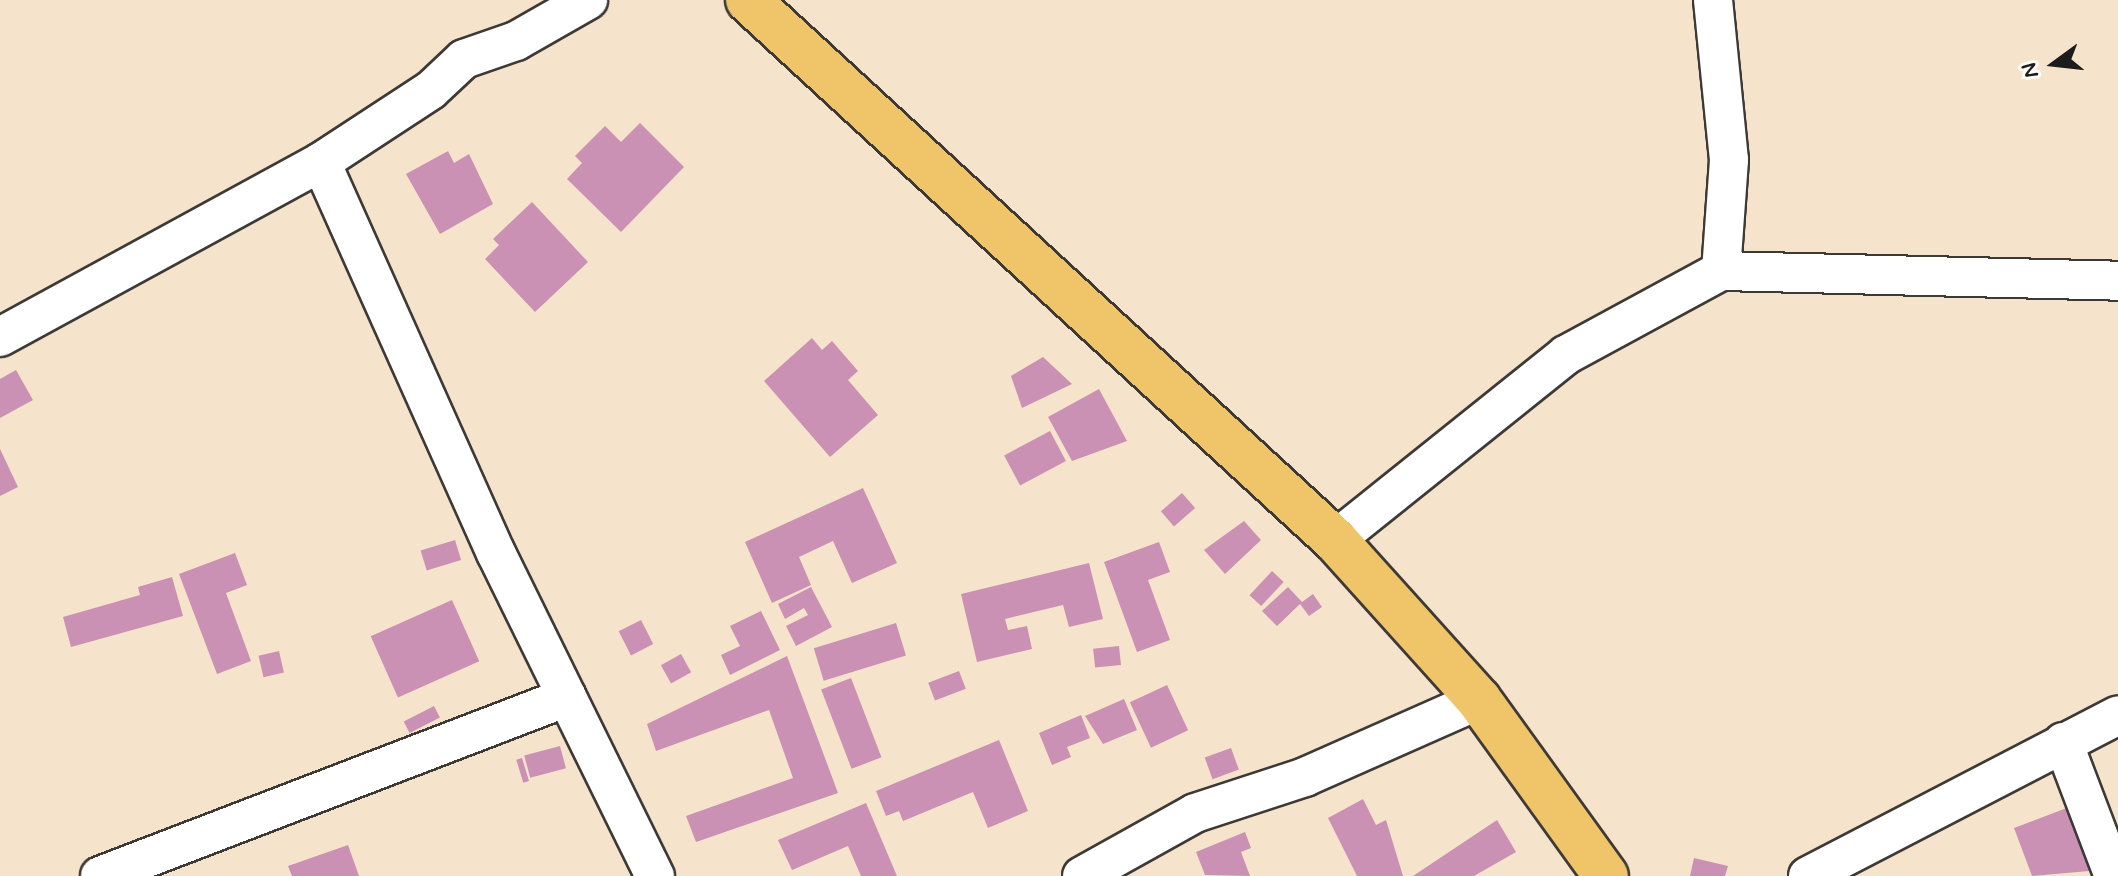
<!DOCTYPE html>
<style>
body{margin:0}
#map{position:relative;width:2118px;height:876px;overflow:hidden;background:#f6e3cc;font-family:Mynerve,sans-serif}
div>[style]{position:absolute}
.building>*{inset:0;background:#ca91b4;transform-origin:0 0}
.roads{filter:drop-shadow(2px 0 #3d3a36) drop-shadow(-2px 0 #3d3a36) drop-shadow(0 2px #3d3a36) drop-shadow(0 -2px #3d3a36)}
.minor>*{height:38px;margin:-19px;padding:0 19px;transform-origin:19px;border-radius:19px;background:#fff}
.major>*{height:44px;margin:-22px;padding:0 22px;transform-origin:22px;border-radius:22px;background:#f0c469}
span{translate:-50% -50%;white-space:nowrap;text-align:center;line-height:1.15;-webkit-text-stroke:8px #fdfcf7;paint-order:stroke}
.north{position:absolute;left:2014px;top:24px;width:80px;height:80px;-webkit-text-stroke:6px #fdfcf7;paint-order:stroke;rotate:255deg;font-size:22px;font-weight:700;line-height:32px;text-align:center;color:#1c1c1c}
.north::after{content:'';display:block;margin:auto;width:28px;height:36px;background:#1c1c1c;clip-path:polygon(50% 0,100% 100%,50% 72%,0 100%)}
</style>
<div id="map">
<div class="building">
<i style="clip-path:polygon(640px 123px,684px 167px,621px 232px,567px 179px,582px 163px,575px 156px,605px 126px,621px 142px)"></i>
<i style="clip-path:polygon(448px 151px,454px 163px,469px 154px,493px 204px,440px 234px,406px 174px)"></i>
<i style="clip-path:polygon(532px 202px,588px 262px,535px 312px,485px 259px,499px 245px,493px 239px)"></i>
<i style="clip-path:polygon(812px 338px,822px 350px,832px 341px,858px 371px,848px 380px,878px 415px,830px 457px,764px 381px)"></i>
<i style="clip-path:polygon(1043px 357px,1072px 384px,1022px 408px,1011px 376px)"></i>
<i style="clip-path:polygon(16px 370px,33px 400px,0 418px,0 379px)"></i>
<i style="clip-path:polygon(1099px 389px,1127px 441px,1072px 461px,1048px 417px)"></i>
<i style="left:1050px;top:431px;width:34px;height:52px;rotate:62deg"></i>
<i style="clip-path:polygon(0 449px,18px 487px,0 496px)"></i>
<i style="clip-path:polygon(863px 488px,897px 563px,852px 583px,833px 541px,799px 557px,811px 585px,772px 603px,745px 542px)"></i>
<i style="left:1182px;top:493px;width:20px;height:28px;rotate:49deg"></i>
<i style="clip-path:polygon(1244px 521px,1261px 540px,1225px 574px,1204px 550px)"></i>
<i style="left:455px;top:540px;width:21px;height:36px;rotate:73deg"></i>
<i style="clip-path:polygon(1159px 542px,1170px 572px,1148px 580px,1170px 640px,1137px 652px,1104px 562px)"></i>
<i style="clip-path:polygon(235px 553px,247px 585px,226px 593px,251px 661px,217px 674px,179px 574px)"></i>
<i style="clip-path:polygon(1089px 563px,1103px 619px,1069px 627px,1063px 605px,1005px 619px,1008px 630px,1027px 626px,1032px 649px,977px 662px,961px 594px)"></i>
<i style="left:1272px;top:571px;width:16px;height:33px;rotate:43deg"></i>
<i style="clip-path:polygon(172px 577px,183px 616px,71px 647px,63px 617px,140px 595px,138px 587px)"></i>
<i style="clip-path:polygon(811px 587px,832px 627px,796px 646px,786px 626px,808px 615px,804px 608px,785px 619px,778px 604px)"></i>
<i style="clip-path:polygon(1288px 587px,1302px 602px,1313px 594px,1322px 607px,1309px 616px,1300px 604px,1277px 626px,1262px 611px)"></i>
<i style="left:452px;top:600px;width:67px;height:89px;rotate:66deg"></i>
<i style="clip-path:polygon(761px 611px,780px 650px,730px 675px,721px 655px,740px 646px,730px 626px)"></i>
<i style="left:641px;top:620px;width:27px;height:25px;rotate:63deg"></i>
<i style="left:896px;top:623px;width:34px;height:86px;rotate:73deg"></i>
<i style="left:1119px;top:646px;width:19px;height:26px;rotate:84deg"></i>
<i style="left:279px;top:651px;width:22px;height:21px;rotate:77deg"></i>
<i style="left:681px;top:654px;width:21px;height:23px;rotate:61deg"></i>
<i style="clip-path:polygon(787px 656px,838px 793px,696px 842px,686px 816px,793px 778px,769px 710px,656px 751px,647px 724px)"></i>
<i style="left:959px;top:671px;width:19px;height:33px;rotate:69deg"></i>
<i style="left:851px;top:678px;width:85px;height:32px;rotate:69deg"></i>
<i style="left:1167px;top:685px;width:50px;height:41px;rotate:65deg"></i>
<i style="clip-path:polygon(1124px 699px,1137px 730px,1103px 744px,1085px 716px)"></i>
<i style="left:434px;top:706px;width:13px;height:34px;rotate:63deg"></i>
<i style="clip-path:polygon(1081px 715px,1090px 738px,1067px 747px,1071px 757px,1052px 765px,1039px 733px)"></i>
<i style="clip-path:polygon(999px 740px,1028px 811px,988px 828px,973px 792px,903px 821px,899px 811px,886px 816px,876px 791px)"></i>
<i style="left:560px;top:746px;width:23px;height:37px;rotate:75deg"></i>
<i style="left:1231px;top:748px;width:23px;height:28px;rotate:70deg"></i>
<i style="left:522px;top:758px;width:24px;height:6px;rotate:73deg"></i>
<i style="clip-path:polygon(1363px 799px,1376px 825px,1386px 820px,1403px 876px,1357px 876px,1328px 818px)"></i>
<i style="clip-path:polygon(866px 803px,897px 876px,861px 876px,848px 846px,792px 870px,778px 840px)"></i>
<i style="clip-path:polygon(2077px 804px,2101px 870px,2032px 876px,2014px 828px)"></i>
<i style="clip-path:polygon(1497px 820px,1516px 852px,1474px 876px,1413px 876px)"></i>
<i style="clip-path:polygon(1245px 832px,1251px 848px,1241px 852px,1250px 876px,1205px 875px,1196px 852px)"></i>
<i style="clip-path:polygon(348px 845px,359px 876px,292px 876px,288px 866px)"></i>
<i style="clip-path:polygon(1694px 858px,1728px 866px,1725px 876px,1690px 876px)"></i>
</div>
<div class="roads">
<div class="minor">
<i style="left:1713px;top:0;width:161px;rotate:84.3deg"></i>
<i style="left:1729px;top:160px;width:111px;rotate:94.1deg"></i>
<i style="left:321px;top:162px;width:428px;rotate:65.9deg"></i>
<i style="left:496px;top:553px;width:360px;rotate:63.8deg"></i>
<i style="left:0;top:337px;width:366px;rotate:-28.6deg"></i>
<i style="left:321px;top:162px;width:131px;rotate:-33.2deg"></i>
<i style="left:431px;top:90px;width:45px;rotate:-43.2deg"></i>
<i style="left:464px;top:59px;width:55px;rotate:-19.1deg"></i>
<i style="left:516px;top:41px;width:83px;rotate:-29.7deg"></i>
<i style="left:1335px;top:540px;width:296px;rotate:-38.7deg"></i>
<i style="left:1566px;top:355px;width:176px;rotate:-28.5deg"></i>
<i style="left:1721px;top:271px;width:397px;rotate:1.4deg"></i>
<i style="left:2063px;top:742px;width:143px;rotate:69.2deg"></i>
<i style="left:100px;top:876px;width:500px;rotate:-20.97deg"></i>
<i style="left:1082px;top:876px;width:129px;rotate:-29.1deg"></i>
<i style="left:1195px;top:813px;width:116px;rotate:-18.1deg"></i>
<i style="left:1305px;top:777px;width:190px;rotate:-23.9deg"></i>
<i style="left:1808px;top:876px;width:349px;rotate:-27.4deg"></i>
</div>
<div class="major">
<i style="left:748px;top:0;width:798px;rotate:42.61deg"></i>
<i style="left:1335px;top:540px;width:215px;rotate:48deg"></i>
<i style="left:1479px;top:700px;width:217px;rotate:54.2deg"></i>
</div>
</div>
<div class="north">N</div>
</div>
